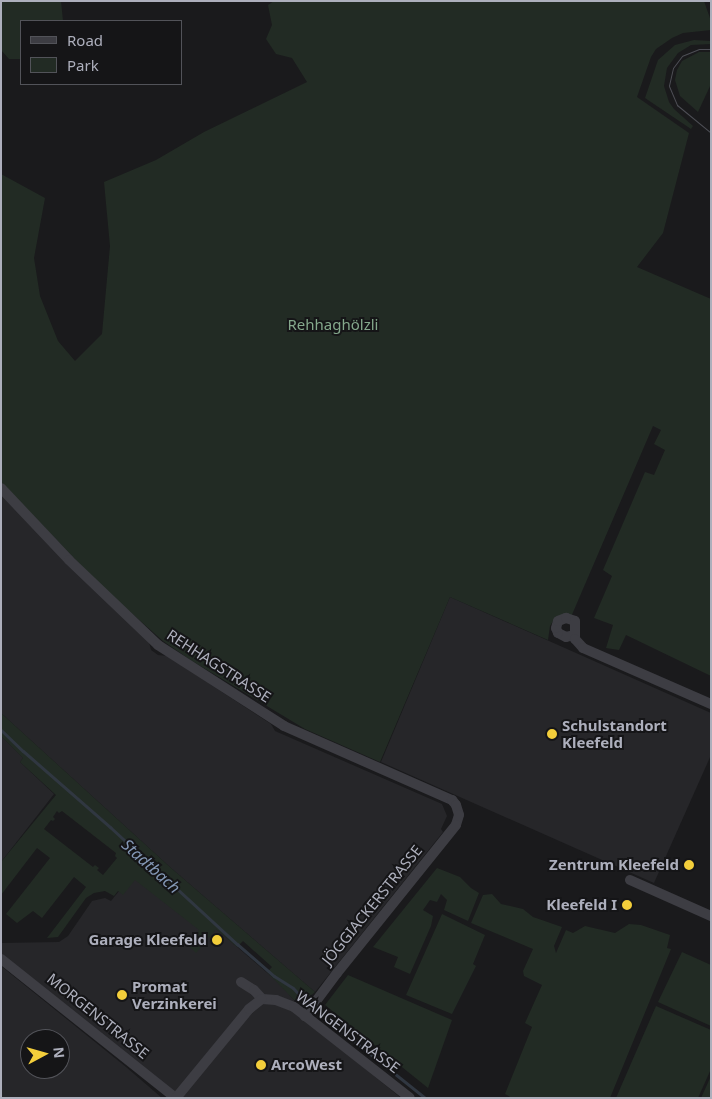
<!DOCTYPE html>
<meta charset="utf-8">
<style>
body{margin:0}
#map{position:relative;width:712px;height:1099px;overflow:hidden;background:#1a1a1c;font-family:"Noto Sans",sans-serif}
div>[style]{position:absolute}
.built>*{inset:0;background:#262629}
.green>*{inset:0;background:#222b24}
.stream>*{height:3px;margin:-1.5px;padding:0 1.5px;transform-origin:1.5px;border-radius:1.5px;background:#303741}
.street>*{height:10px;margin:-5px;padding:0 5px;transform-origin:5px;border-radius:5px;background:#3d3d43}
.tram>*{height:1px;margin:-0.5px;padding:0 0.5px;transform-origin:0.5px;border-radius:0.5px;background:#4e4f56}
.dots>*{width:14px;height:14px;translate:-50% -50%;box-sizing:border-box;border:2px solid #151517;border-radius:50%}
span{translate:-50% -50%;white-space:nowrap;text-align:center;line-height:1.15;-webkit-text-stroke:4px #151517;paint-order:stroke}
.park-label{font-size:15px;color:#84a78b}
.street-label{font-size:15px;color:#adafbc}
.poi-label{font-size:15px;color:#adafbc;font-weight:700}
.left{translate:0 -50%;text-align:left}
.right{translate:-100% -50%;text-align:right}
.water-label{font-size:16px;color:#8498b6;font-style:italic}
.frame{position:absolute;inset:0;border:2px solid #adafbc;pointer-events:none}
.legend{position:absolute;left:20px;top:20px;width:162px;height:65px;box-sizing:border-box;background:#151517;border:1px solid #525359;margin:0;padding:6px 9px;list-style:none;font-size:15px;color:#adafbc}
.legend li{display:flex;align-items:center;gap:10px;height:25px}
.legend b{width:25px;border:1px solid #525359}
.north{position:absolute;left:20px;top:1029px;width:50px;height:50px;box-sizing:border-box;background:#151517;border:1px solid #525359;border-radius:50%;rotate:84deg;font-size:14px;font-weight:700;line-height:20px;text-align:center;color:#adafbc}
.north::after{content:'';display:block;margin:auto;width:18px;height:22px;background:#f3ce3b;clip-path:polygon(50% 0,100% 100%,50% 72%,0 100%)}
</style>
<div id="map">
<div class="built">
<i style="clip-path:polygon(1px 492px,149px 642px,151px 650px,158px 655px,167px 656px,271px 724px,275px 731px,442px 804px,447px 816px,441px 829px,443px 832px,315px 992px,171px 868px,1px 713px)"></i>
<i style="clip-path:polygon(450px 597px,711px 713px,711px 755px,654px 883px,381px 762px)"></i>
<i style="clip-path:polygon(1px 736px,23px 758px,20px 762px,54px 794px,1px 862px)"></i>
<i style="clip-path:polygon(141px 864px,279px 983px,294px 1000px,298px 1014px,401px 1098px,182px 1098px,1px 956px,1px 943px,59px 942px,68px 936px,92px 901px,105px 898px,111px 901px)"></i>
<i style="clip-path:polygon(evenodd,1px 966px,126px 1067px,162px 1098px,1px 1098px,1px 966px,30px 1039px,60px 1039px,60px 1069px,30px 1069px,30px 1039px)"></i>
</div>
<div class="green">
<i style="clip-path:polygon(1px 1px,61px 1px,63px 21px,21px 21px,21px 59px,9px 59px,1px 50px)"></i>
<i style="clip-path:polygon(274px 1px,704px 1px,711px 21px,711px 30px,683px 33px,672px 38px,656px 49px,651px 57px,637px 97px,689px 133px,663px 233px,637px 267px,711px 299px,711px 676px,626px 635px,619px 650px,606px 648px,613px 625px,594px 618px,612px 576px,603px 570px,645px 472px,654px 475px,665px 450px,654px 444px,661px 430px,653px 426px,571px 617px,556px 616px,550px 626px,548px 640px,450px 597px,380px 762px,305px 729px,192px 661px,163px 641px,101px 586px,1px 482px,1px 174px,45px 198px,34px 258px,40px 296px,58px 341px,75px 361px,102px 334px,110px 246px,104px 182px,156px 160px,204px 132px,307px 82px,292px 58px,276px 54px,266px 39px,272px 25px,268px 5px)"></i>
<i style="clip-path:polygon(694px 40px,711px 41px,711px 44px,691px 45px,678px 53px,667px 68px,664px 86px,669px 102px,674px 109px,693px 126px,691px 129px,645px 98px,658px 60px,675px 45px)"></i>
<i style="clip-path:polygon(699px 52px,711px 52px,711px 84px,698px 112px,680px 96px,675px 80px,677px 70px,682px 61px)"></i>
<i style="clip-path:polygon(evenodd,1px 713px,171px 868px,315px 992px,306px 1000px,294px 1000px,267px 972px,272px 967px,243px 941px,237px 947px,216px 929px,196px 953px,188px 945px,199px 930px,135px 880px,123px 895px,118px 891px,114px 896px,105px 891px,94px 893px,86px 898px,58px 937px,47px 938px,86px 887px,74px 877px,42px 918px,33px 911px,17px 923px,6px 914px,50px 858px,37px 848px,1px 895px,1px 862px,56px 795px,20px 762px,23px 758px,1px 736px,1px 713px,62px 811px,116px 853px,115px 856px,117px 858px,103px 875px,97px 870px,99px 868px,95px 865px,93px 867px,44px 829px,51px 820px,53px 821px,55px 819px,53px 817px,57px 811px,59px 813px,62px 811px)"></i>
<i style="clip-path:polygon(437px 868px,460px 877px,471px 888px,479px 893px,468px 921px,444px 910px,447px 900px,441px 894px,437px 902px,430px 900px,423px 910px,433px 916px,431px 926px,410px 974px,394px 967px,398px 957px,373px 947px)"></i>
<i style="clip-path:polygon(492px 894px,501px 904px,523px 909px,533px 917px,562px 927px,554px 946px,556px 953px,566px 930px,573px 933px,585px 926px,615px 933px,629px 924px,641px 925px,670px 935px,667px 948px,671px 949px,610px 1098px,512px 1098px,505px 1094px,532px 1027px,525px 1023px,542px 985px,524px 976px,523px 971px,533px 949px,471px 923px,483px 895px)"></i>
<i style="clip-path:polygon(442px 914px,485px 935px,473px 964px,476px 966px,452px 1014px,406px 995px)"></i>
<i style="clip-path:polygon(682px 952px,711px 965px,711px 1026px,658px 1002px)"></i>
<i style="clip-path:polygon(348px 975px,452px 1020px,428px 1088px,325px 1005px)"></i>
<i style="clip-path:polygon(656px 1006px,711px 1030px,711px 1069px,698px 1098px,616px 1098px)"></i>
<i style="clip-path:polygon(711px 1076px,711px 1098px,701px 1098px)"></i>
</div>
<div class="stream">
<i style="left:1px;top:730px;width:30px;rotate:44deg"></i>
<i style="left:23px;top:751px;width:116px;rotate:41.1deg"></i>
<i style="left:110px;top:827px;width:173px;rotate:42.7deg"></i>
<i style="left:237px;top:944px;width:49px;rotate:40.9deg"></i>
<i style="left:274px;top:976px;width:22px;rotate:32deg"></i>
<i style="left:293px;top:988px;width:16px;rotate:47deg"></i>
<i style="left:324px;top:1017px;width:129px;rotate:38.7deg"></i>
</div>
<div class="street">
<i style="left:1px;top:488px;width:99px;rotate:46.6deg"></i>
<i style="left:69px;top:560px;width:123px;rotate:43.7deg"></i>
<i style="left:158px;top:645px;width:150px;rotate:32.7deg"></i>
<i style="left:284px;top:726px;width:184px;rotate:23.8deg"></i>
<i style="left:452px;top:800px;width:6px;rotate:51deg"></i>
<i style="left:456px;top:805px;width:10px;rotate:73deg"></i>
<i style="left:459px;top:815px;width:10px;rotate:107deg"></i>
<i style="left:456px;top:825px;width:190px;rotate:128.8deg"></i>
<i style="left:337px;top:973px;width:54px;rotate:126.7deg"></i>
<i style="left:574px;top:635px;width:8px;rotate:166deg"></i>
<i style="left:566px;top:637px;width:9px;rotate:-153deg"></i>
<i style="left:558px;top:633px;width:5px;rotate:-112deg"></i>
<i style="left:556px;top:628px;width:7px;rotate:-74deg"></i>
<i style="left:558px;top:621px;width:9px;rotate:-21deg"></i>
<i style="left:566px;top:618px;width:9px;rotate:18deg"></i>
<i style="left:575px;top:621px;width:18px;rotate:90deg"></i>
<i style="left:575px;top:639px;width:12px;rotate:48deg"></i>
<i style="left:583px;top:648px;width:140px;rotate:23.6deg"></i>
<i style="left:630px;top:880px;width:89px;rotate:24deg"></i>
<i style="left:1px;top:959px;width:223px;rotate:38.5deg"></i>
<i style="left:241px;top:982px;width:15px;rotate:32deg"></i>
<i style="left:254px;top:990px;width:12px;rotate:48deg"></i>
<i style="left:262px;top:999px;width:14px;rotate:4deg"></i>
<i style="left:276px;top:1000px;width:19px;rotate:21deg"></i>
<i style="left:294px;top:1007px;width:147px;rotate:38.1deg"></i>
<i style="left:176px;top:1098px;width:115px;rotate:-50.6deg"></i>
<i style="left:249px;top:1009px;width:16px;rotate:-38deg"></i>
</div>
<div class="tram">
<i style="left:711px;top:49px;width:12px;rotate:180deg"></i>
<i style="left:699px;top:49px;width:18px;rotate:158deg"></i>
<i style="left:682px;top:56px;width:15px;rotate:127deg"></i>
<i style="left:673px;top:68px;width:18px;rotate:103deg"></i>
<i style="left:669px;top:86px;width:21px;rotate:67deg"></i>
<i style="left:677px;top:105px;width:44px;rotate:39.5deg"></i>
</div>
<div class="dots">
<i style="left:552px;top:734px;background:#f3ce3b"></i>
<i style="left:689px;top:865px;background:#f3ce3b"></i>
<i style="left:627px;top:905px;background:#f3ce3b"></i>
<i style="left:217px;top:940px;background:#f3ce3b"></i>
<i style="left:122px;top:995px;background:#f3ce3b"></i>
<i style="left:261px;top:1065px;background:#f3ce3b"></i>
</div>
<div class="park-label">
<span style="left:333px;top:325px">Rehhaghölzli</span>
</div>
<div class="street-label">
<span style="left:219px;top:666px;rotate:33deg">REHHAGSTRASSE</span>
<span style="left:372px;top:905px;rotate:-51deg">JÖGGIACKERSTRASSE</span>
<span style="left:98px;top:1016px;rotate:39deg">MORGENSTRASSE</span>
<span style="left:348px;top:1032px;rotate:37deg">WANGENSTRASSE</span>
</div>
<div class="poi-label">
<span class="left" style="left:562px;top:734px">Schulstandort<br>Kleefeld</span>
<span class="right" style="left:679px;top:865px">Zentrum Kleefeld</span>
<span class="right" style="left:617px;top:905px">Kleefeld I</span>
<span class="right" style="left:207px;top:940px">Garage Kleefeld</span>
<span class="left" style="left:132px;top:995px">Promat<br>Verzinkerei</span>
<span class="left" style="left:271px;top:1065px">ArcoWest</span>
</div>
<div class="water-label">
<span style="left:151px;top:866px;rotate:42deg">Stadtbach</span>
</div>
<div class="frame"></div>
<ul class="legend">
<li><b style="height:6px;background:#3d3d43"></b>Road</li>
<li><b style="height:14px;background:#222b24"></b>Park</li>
</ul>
<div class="north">N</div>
</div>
